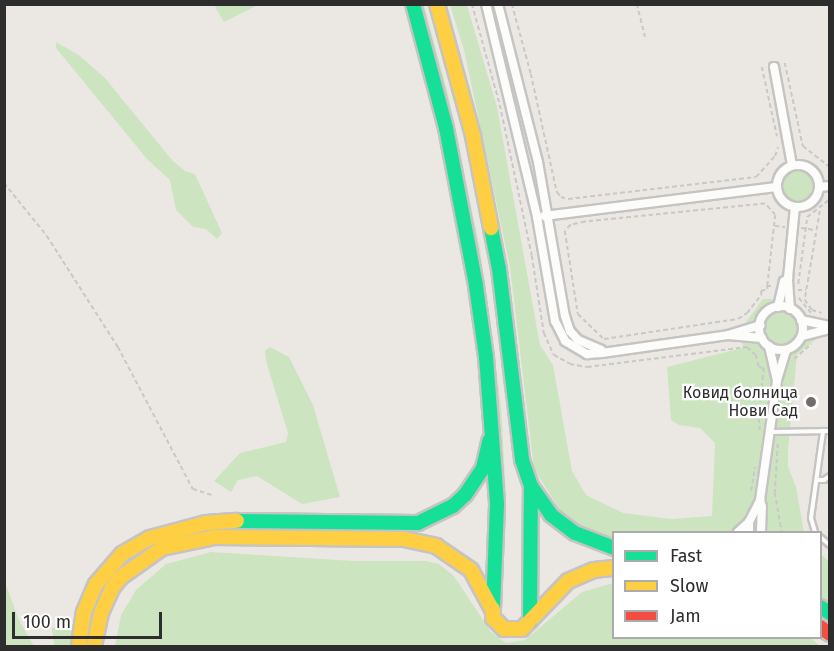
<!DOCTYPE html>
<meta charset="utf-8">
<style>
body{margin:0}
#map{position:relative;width:834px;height:651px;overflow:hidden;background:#ebe8e4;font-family:"Fira Sans",sans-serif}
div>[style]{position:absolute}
.green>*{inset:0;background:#cde4c0}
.round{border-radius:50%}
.path>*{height:1.5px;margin-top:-0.75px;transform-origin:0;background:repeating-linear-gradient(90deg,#c8c8c8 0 4.5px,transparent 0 7.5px)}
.roads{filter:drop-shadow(2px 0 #c5c4c3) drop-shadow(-2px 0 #c5c4c3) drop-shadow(0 2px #c5c4c3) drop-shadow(0 -2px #c5c4c3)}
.lane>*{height:4px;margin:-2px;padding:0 2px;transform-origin:2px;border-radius:2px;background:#fcfcfb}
.street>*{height:8px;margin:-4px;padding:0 4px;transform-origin:4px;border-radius:4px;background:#fcfcfb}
.street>.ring{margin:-4px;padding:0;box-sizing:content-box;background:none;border:8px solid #fcfcfb;border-radius:50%}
.fast>*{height:14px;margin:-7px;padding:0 7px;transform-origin:7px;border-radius:7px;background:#16e098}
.slow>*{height:14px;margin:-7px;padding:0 7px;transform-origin:7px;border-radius:7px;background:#ffcf43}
.jam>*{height:14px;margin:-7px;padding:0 7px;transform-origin:7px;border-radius:7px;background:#f24e42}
.dots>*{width:16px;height:16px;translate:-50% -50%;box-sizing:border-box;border:3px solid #fff;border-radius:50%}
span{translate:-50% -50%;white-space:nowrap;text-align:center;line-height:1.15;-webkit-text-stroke:4.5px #fff;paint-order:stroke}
.poi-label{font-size:16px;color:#2d2d2d}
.right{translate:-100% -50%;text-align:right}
.frame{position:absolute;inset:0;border:6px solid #2d2d2d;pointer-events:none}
.legend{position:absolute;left:612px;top:531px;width:210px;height:108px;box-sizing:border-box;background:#fff;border:2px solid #ababab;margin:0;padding:8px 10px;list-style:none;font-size:18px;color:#2d2d2d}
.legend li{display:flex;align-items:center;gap:12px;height:30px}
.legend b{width:30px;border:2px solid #ababab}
.scale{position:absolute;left:12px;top:612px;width:150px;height:27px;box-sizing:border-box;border:3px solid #2d2d2d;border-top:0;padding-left:8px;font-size:18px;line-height:21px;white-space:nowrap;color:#2d2d2d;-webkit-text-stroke:4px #fff;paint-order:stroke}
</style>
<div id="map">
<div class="green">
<i style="clip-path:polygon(219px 5px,219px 4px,258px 5px,224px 22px,215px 7px)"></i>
<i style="clip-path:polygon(420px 5px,424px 5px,448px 94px,480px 249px,501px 405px,506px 496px,502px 495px,497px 404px)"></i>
<i style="clip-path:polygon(450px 5px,467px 5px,497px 107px,540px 345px,553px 365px,572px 471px,586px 495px,623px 513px,672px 519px,712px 516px,715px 443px,700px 428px,679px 425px,671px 420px,667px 367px,742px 348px,746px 322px,763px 299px,791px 299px,822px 335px,797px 354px,788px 450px,788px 466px,796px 487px,804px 532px,614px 532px,613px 541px,586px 530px,561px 512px,534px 469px,510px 267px,464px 50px)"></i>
<i style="clip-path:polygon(56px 42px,80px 56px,105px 78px,172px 160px,185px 171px,195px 174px,222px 233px,217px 239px,206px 229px,193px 227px,176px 210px,170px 180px,147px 159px,56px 48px)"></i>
<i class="round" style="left:779px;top:166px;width:38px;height:38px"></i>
<i style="clip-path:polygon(270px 347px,289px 357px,313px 405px,340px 497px,302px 504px,257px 476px,238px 480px,231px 492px,214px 481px,240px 453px,286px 442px,288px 433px,266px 361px,265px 351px)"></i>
<i style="clip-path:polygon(211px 552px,353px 561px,426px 561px,439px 564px,454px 576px,491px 632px,506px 643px,525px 640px,582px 592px,613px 583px,614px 638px,811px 638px,820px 646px,115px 646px,121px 615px,136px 590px,166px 564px)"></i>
<i style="clip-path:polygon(820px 553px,829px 562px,829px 604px,821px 598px)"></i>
<i style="clip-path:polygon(5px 582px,19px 620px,34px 646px,5px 646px)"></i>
<i style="clip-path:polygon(76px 624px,75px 646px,54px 646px,52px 628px)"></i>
</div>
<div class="path">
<i style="left:472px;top:4px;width:105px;rotate:74.5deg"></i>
<i style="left:500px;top:105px;width:154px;rotate:78deg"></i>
<i style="left:532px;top:256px;width:78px;rotate:81.1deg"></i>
<i style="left:544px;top:333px;width:24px;rotate:66deg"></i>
<i style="left:554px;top:355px;width:18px;rotate:29deg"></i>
<i style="left:570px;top:364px;width:17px;rotate:10deg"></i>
<i style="left:587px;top:367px;width:161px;rotate:-7.1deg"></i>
<i style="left:747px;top:347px;width:12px;rotate:42deg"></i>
<i style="left:756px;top:355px;width:12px;rotate:76deg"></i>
<i style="left:759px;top:367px;width:5px;rotate:11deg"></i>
<i style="left:764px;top:368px;width:51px;rotate:95.6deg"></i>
<i style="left:759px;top:419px;width:11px;rotate:85deg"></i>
<i style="left:512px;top:4px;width:73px;rotate:74.8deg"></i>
<i style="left:531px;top:74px;width:121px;rotate:77.6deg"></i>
<i style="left:557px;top:192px;width:6px;rotate:51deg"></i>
<i style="left:561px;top:197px;width:7px;rotate:16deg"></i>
<i style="left:568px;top:199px;width:189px;rotate:-6.7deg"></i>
<i style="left:756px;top:177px;width:28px;rotate:-48deg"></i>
<i style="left:775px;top:156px;width:9px;rotate:-72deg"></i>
<i style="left:637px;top:4px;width:34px;rotate:76deg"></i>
<i style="left:785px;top:63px;width:85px;rotate:77.8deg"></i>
<i style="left:803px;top:146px;width:34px;rotate:38deg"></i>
<i style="left:762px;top:67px;width:71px;rotate:77.7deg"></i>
<i style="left:4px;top:183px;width:68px;rotate:50.9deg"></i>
<i style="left:47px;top:236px;width:132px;rotate:57.4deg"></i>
<i style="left:118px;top:347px;width:161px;rotate:62.2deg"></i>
<i style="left:193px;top:489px;width:20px;rotate:18deg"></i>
<i style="left:820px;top:211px;width:90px;rotate:99.6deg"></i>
<i style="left:805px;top:300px;width:12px;rotate:55deg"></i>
<i style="left:812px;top:310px;width:10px;rotate:17deg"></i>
<i style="left:775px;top:226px;width:10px;rotate:6deg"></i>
<i style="left:801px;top:228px;width:14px;rotate:8deg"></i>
<i style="left:798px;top:284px;width:68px;rotate:-82.3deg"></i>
<i style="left:807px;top:217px;width:29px;rotate:-38deg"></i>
<i style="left:767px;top:286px;width:71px;rotate:-83.6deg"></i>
<i style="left:775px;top:215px;width:15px;rotate:-132deg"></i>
<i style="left:765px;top:204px;width:181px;rotate:174.3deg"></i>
<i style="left:585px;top:222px;width:14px;rotate:168deg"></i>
<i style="left:571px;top:225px;width:8px;rotate:135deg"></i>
<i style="left:565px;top:231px;width:84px;rotate:81.1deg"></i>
<i style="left:578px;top:314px;width:36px;rotate:44deg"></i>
<i style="left:604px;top:339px;width:135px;rotate:-8.5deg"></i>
<i style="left:738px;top:319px;width:11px;rotate:-34deg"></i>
<i style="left:747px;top:313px;width:23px;rotate:-52deg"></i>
<i style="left:761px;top:295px;width:4px;rotate:-90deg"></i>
<i style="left:761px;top:291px;width:6px;rotate:-18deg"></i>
<i style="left:767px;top:289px;width:3px;rotate:-90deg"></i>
<i style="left:767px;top:286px;width:6px"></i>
<i style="left:798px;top:290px;width:8px"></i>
<i style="left:799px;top:298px;width:19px;rotate:51deg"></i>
<i style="left:794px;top:359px;width:23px;rotate:-41deg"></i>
<i style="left:778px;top:444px;width:49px;rotate:93.5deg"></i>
<i style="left:775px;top:493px;width:40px;rotate:80deg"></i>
<i style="left:751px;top:491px;width:24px;rotate:-81deg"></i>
</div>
<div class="roads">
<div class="lane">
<i style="left:771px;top:432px;width:59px;rotate:-1deg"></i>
<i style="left:817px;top:480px;width:7px"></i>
<i style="left:824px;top:480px;width:7px;rotate:-34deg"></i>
<i style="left:815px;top:532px;width:15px;rotate:-106deg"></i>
<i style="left:811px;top:518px;width:88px;rotate:-82.1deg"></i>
<i style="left:820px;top:537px;width:13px;rotate:39deg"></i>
</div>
<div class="street">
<i style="left:486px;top:4px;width:219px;rotate:76.5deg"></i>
<i style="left:537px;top:217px;width:106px;rotate:80.2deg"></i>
<i style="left:555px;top:321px;width:22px;rotate:63deg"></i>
<i style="left:565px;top:341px;width:26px;rotate:31deg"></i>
<i style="left:587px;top:354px;width:15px;rotate:-4deg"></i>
<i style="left:602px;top:353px;width:127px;rotate:-8.1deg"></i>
<i style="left:728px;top:335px;width:34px;rotate:-17deg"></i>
<i style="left:498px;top:4px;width:163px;rotate:75.8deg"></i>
<i style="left:538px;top:162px;width:156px;rotate:80.1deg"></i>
<i style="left:565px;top:316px;width:16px;rotate:72deg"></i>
<i style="left:570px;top:331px;width:12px;rotate:48deg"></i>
<i style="left:578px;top:340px;width:25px;rotate:23deg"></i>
<i style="left:774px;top:67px;width:100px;rotate:79.6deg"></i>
<i class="ring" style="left:777px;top:165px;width:34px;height:34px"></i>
<i style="left:819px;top:187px;width:11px;rotate:-5deg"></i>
<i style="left:544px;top:216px;width:234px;rotate:-7.1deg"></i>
<i class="ring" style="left:759px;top:306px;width:36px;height:36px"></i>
<i style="left:778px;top:307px;width:26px;rotate:-77deg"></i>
<i style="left:784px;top:282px;width:6px;rotate:-45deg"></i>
<i style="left:790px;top:309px;width:31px;rotate:-94deg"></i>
<i style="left:788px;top:278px;width:71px;rotate:-84.4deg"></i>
<i style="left:801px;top:320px;width:30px;rotate:12deg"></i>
<i style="left:728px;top:335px;width:34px;rotate:5deg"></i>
<i style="left:802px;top:336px;width:29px;rotate:-14deg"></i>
<i style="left:769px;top:346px;width:35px;rotate:77deg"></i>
<i style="left:738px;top:532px;width:15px;rotate:-42deg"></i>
<i style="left:749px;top:532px;width:10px;rotate:-90deg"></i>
<i style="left:749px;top:522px;width:25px;rotate:-63deg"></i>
<i style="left:761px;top:532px;width:25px;rotate:-88deg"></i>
<i style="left:762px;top:507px;width:7px;rotate:-106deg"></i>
<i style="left:760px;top:500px;width:121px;rotate:-81.9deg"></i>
<i style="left:777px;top:380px;width:31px;rotate:-73deg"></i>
</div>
<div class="fast">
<i style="left:413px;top:4px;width:128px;rotate:75.1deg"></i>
<i style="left:446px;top:128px;width:161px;rotate:79.2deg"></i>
<i style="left:476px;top:286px;width:72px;rotate:82deg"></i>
<i style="left:486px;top:357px;width:148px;rotate:85.7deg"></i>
<i style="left:497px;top:505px;width:104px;rotate:92.2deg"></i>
<i style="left:491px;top:228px;width:42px;rotate:79deg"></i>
<i style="left:499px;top:269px;width:192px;rotate:83.1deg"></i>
<i style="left:522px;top:460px;width:28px;rotate:71deg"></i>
<i style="left:531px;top:486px;width:35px;rotate:55deg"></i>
<i style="left:551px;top:515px;width:30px;rotate:37deg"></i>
<i style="left:575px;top:533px;width:42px;rotate:21deg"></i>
<i style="left:237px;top:521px;width:181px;rotate:0.6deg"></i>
<i style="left:418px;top:523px;width:39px;rotate:-26deg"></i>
<i style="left:453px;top:506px;width:16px;rotate:-43deg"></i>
<i style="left:465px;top:495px;width:32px;rotate:-56deg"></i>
<i style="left:483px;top:468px;width:28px;rotate:-77deg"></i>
<i style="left:820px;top:607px;width:12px;rotate:31deg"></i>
<i style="left:530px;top:621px;width:135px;rotate:-89.6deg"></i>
</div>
<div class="slow">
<i style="left:437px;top:4px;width:137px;rotate:74.7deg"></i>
<i style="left:473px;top:136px;width:94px;rotate:78.9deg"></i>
<i style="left:493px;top:609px;width:9px;rotate:90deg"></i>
<i style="left:493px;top:618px;width:16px;rotate:45deg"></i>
<i style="left:504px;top:629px;width:18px"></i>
<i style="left:522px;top:629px;width:66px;rotate:-46.2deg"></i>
<i style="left:568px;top:581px;width:28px;rotate:-23deg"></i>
<i style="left:594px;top:570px;width:20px;rotate:-6deg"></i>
<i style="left:79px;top:646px;width:34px;rotate:-82deg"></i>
<i style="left:84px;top:612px;width:30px;rotate:-67deg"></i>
<i style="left:96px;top:584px;width:40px;rotate:-49deg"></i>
<i style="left:122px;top:554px;width:32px;rotate:-30deg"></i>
<i style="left:150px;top:538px;width:58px;rotate:-15deg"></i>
<i style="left:206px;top:523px;width:31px;rotate:-4deg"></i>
<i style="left:94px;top:646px;width:34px;rotate:-78deg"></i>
<i style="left:101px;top:613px;width:27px;rotate:-66deg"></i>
<i style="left:112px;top:588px;width:14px;rotate:-51deg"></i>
<i style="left:121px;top:577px;width:50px;rotate:-35.3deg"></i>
<i style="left:162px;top:548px;width:53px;rotate:-11.9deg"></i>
<i style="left:214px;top:537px;width:190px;rotate:0.6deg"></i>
<i style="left:404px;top:539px;width:33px;rotate:12deg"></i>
<i style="left:436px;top:546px;width:42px;rotate:34.4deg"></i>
<i style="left:471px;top:570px;width:44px;rotate:61.7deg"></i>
</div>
<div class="jam">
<i style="left:820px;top:627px;width:12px;rotate:35deg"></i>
</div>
</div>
<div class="dots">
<i style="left:811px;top:402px;background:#706e6d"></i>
</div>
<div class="poi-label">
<span class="right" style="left:798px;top:402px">Ковид болница<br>Нови Сад</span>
</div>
<div class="frame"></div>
<ul class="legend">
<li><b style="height:8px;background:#16e098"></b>Fast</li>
<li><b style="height:8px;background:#ffcf43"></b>Slow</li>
<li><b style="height:8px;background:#f24e42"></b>Jam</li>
</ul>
<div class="scale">100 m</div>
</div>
